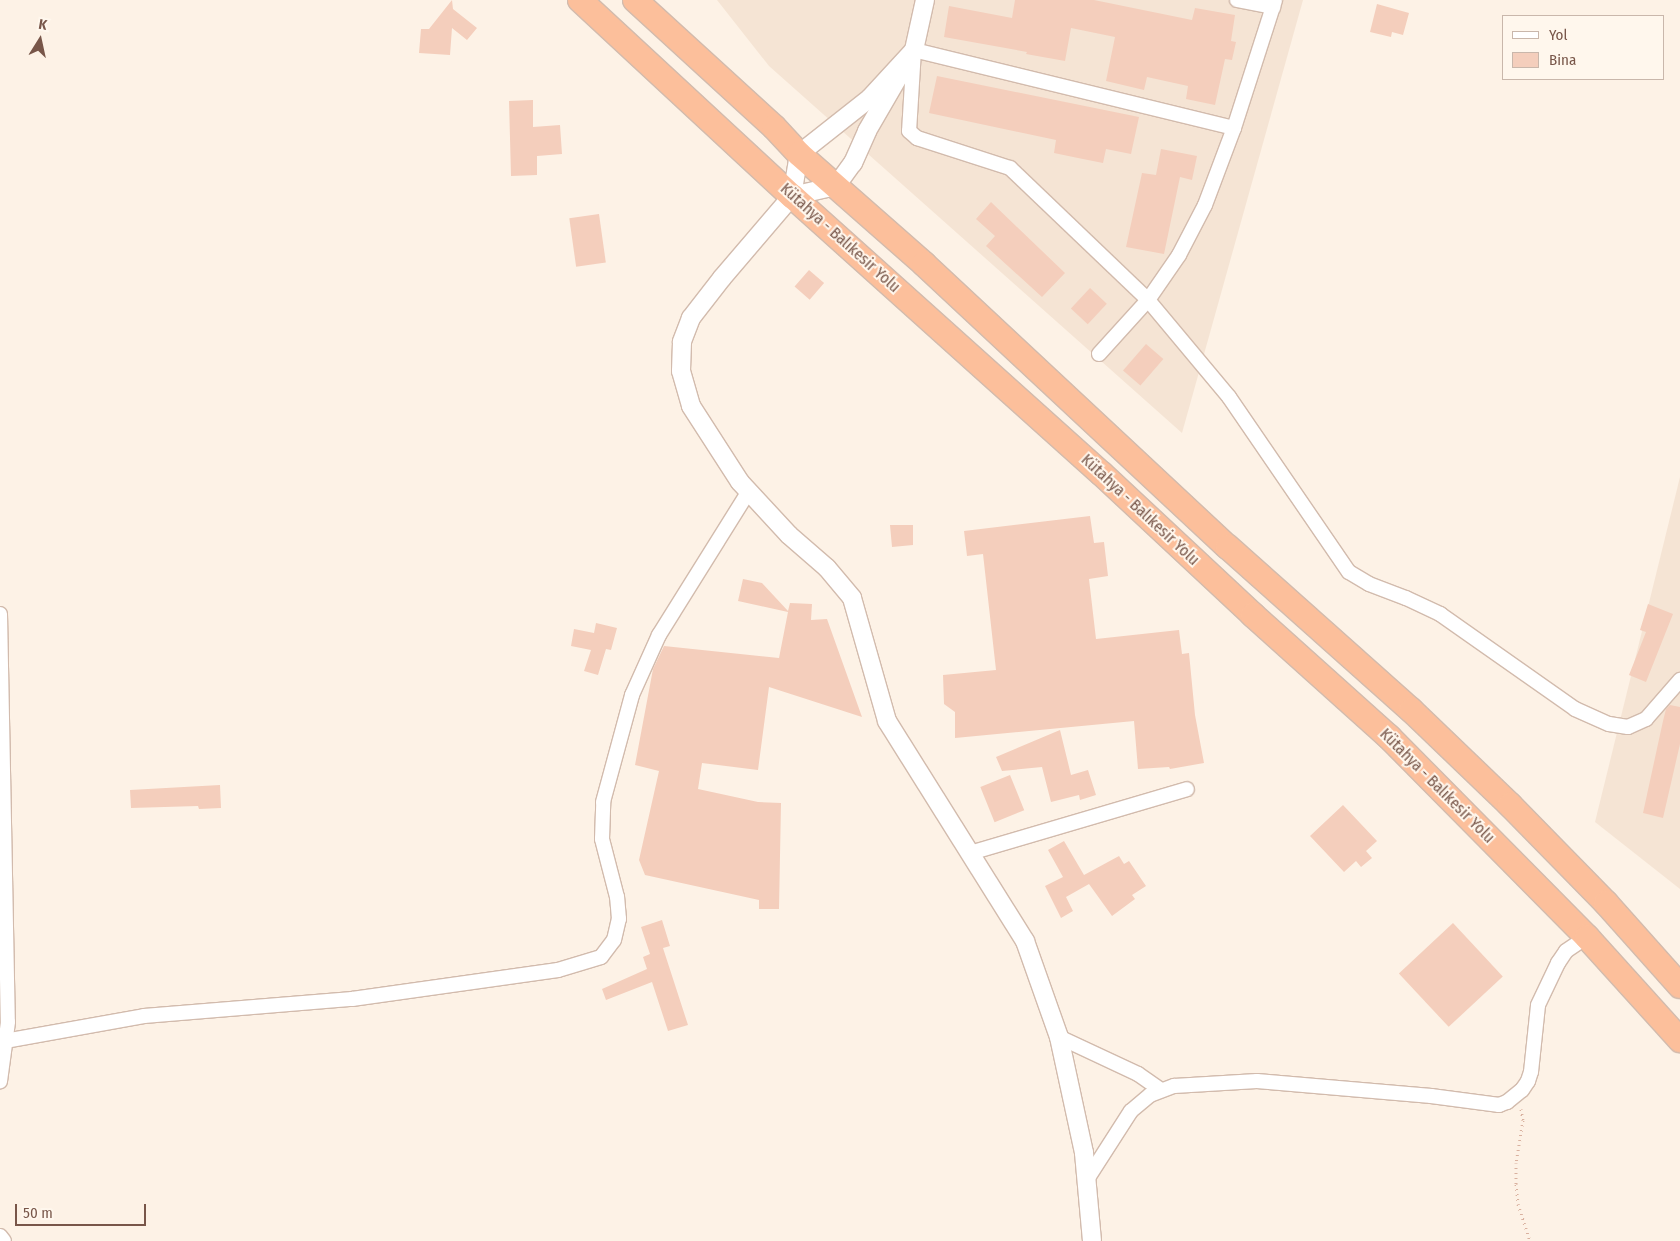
<!DOCTYPE html>
<meta charset="utf-8">
<style>
body{margin:0}
#map{position:relative;width:1680px;height:1241px;overflow:hidden;background:#fdf2e6;font-family:"Fira Sans Condensed",sans-serif}
div>[style]{position:absolute}
.residential>*{inset:0;background:#f5e4d4}
.building>*{inset:0;background:#f4cebc;transform-origin:0 0}
.path>*{height:3px;margin-top:-1.5px;transform-origin:0;background:repeating-linear-gradient(90deg,#d9b19f 0 1px,transparent 0 5px)}
.roads{filter:drop-shadow(1px 0 #d2bbad) drop-shadow(-1px 0 #d2bbad) drop-shadow(0 1px #d2bbad) drop-shadow(0 -1px #d2bbad)}
.minor>*{height:14px;margin:-7px;padding:0 7px;transform-origin:7px;border-radius:7px;background:#fff}
.tertiary>*{height:18px;margin:-9px;padding:0 9px;transform-origin:9px;border-radius:9px;background:#fff}
.trunk>*{height:24px;margin:-12px;padding:0 12px;transform-origin:12px;border-radius:12px;background:#fcbf9b}
span{translate:-50% -50%;white-space:nowrap;text-align:center;line-height:1.15;-webkit-text-stroke:4px #fff7ed;paint-order:stroke}
.street-label{font-size:16px;color:#785649}
.legend{position:absolute;left:1502px;top:15px;width:162px;height:65px;box-sizing:border-box;background:#fff7ed;border:1px solid #c9b7ab;margin:0;padding:6px 9px;list-style:none;font-size:15px;color:#785649}
.legend li{display:flex;align-items:center;gap:10px;height:25px}
.legend b{width:25px;border:1px solid #c9b7ab}
.north{position:absolute;left:15px;top:15px;width:50px;height:50px;-webkit-text-stroke:4px #fff7ed;paint-order:stroke;rotate:10deg;font-size:14px;font-weight:700;line-height:20px;text-align:center;color:#785649}
.north::after{content:'';display:block;margin:auto;width:18px;height:22px;background:#785649;clip-path:polygon(50% 0,100% 100%,50% 72%,0 100%)}
.scale{position:absolute;left:15px;top:1204px;width:131px;height:22px;box-sizing:border-box;border:2px solid #785649;border-top:0;padding-left:6px;font-size:15px;line-height:18px;white-space:nowrap;color:#785649;-webkit-text-stroke:4px #fff7ed;paint-order:stroke}
</style>
<div id="map">
<div class="residential">
<i style="clip-path:polygon(717px 0,1303px 0,1182px 433px,769px 66px)"></i>
<i style="clip-path:polygon(1680px 477px,1680px 889px,1595px 822px)"></i>
</div>
<div class="building">
<i style="clip-path:polygon(452px 0,453px 9px,477px 28px,467px 40px,452px 28px,450px 55px,419px 53px,421px 29px,429px 29px)"></i>
<i style="clip-path:polygon(1015px 0,1094px 0,1192px 20px,1195px 8px,1235px 15px,1231px 41px,1236px 42px,1232px 60px,1225px 59px,1215px 105px,1186px 99px,1188px 86px,1147px 77px,1144px 90px,1106px 81px,1115px 37px,1071px 28px,1065px 61px,1026px 54px,1027px 52px,944px 37px,949px 6px,1012px 18px)"></i>
<i style="clip-path:polygon(1377px 4px,1409px 13px,1403px 35px,1392px 32px,1391px 37px,1370px 32px)"></i>
<i style="clip-path:polygon(937px 76px,1139px 117px,1131px 154px,1106px 149px,1103px 163px,1078px 158px,1054px 153px,1056px 140px,929px 113px)"></i>
<i style="clip-path:polygon(533px 100px,533px 127px,560px 125px,562px 154px,537px 156px,537px 175px,511px 176px,509px 101px)"></i>
<i style="clip-path:polygon(1161px 149px,1197px 156px,1192px 180px,1180px 177px,1164px 254px,1126px 247px,1142px 173px,1156px 175px)"></i>
<i style="clip-path:polygon(991px 202px,1065px 273px,1042px 297px,986px 246px,995px 236px,976px 219px)"></i>
<i style="left:599px;top:214px;width:49px;height:30px;rotate:82deg"></i>
<i style="left:809px;top:270px;width:20px;height:22px;rotate:41deg"></i>
<i style="left:1090px;top:288px;width:23px;height:28px;rotate:43deg"></i>
<i style="left:1146px;top:344px;width:23px;height:35px;rotate:41deg"></i>
<i style="clip-path:polygon(1090px 516px,1094px 543px,1104px 542px,1108px 576px,1089px 579px,1096px 639px,1179px 630px,1182px 654px,1189px 653px,1195px 715px,1204px 763px,1170px 769px,1169px 767px,1138px 769px,1134px 721px,955px 738px,955px 712px,944px 704px,943px 675px,996px 670px,983px 554px,967px 556px,964px 531px)"></i>
<i style="clip-path:polygon(890px 525px,913px 525px,913px 545px,892px 547px)"></i>
<i style="clip-path:polygon(743px 579px,762px 583px,788px 611px,790px 603px,812px 604px,811px 620px,827px 619px,862px 717px,769px 687px,758px 770px,702px 763px,698px 789px,758px 802px,781px 803px,779px 909px,759px 909px,759px 900px,645px 875px,639px 860px,659px 771px,635px 765px,653px 669px,664px 646px,779px 658px,788px 612px,738px 601px)"></i>
<i style="clip-path:polygon(1648px 604px,1673px 614px,1646px 682px,1629px 675px,1646px 632px,1640px 630px)"></i>
<i style="clip-path:polygon(596px 623px,617px 628px,611px 650px,606px 649px,598px 675px,584px 671px,591px 650px,571px 646px,574px 629px,594px 633px)"></i>
<i style="clip-path:polygon(1670px 705px,1680px 707px,1680px 744px,1663px 818px,1643px 813px,1663px 721px,1666px 709px)"></i>
<i style="clip-path:polygon(1060px 730px,1071px 775px,1088px 770px,1096px 795px,1080px 800px,1079px 795px,1051px 802px,1042px 767px,1002px 771px,996px 757px)"></i>
<i style="left:1010px;top:775px;width:38px;height:32px;rotate:68deg"></i>
<i style="clip-path:polygon(220px 785px,221px 808px,199px 809px,198px 806px,131px 808px,130px 790px)"></i>
<i style="clip-path:polygon(1343px 805px,1377px 841px,1366px 851px,1372px 858px,1361px 867px,1356px 861px,1344px 872px,1310px 836px)"></i>
<i style="clip-path:polygon(1064px 841px,1084px 875px,1119px 856px,1124px 864px,1129px 861px,1146px 886px,1132px 895px,1135px 899px,1112px 916px,1089px 884px,1066px 897px,1073px 911px,1061px 918px,1045px 886px,1063px 877px,1048px 850px)"></i>
<i style="clip-path:polygon(662px 920px,670px 946px,663px 948px,688px 1025px,668px 1031px,652px 982px,606px 1000px,602px 989px,647px 969px,643px 957px,650px 954px,641px 927px)"></i>
<i style="left:1453px;top:923px;width:73px;height:74px;rotate:47deg"></i>
</div>
<div class="path">
<i style="left:1521px;top:1109px;width:11px;rotate:80deg"></i>
<i style="left:1523px;top:1120px;width:44px;rotate:99.2deg"></i>
<i style="left:1516px;top:1163px;width:21px;rotate:90deg"></i>
<i style="left:1516px;top:1184px;width:20px;rotate:84deg"></i>
<i style="left:1518px;top:1204px;width:39px;rotate:72deg"></i>
</div>
<div class="roads">
<div class="minor">
<i style="left:1237px;top:0;width:37px;rotate:11deg"></i>
<i style="left:1234px;top:128px;width:329px;rotate:-166.3deg"></i>
<i style="left:914px;top:50px;width:81px;rotate:93.5deg"></i>
<i style="left:909px;top:131px;width:11px;rotate:41deg"></i>
<i style="left:917px;top:138px;width:98px;rotate:17.9deg"></i>
<i style="left:1010px;top:168px;width:191px;rotate:43.7deg"></i>
<i style="left:1148px;top:300px;width:126px;rotate:50.1deg"></i>
<i style="left:1229px;top:397px;width:212px;rotate:55.6deg"></i>
<i style="left:1349px;top:572px;width:23px;rotate:31deg"></i>
<i style="left:1369px;top:584px;width:40px;rotate:21deg"></i>
<i style="left:1406px;top:598px;width:38px;rotate:25deg"></i>
<i style="left:1440px;top:614px;width:165px;rotate:35.1deg"></i>
<i style="left:1575px;top:709px;width:37px;rotate:24deg"></i>
<i style="left:1609px;top:724px;width:19px;rotate:9deg"></i>
<i style="left:1628px;top:727px;width:20px;rotate:-24deg"></i>
<i style="left:1646px;top:719px;width:52px;rotate:-48.9deg"></i>
<i style="left:1099px;top:354px;width:73px;rotate:-47.8deg"></i>
<i style="left:1148px;top:300px;width:55px;rotate:-55.4deg"></i>
<i style="left:1179px;top:255px;width:56px;rotate:-62.5deg"></i>
<i style="left:1205px;top:205px;width:82px;rotate:-69.4deg"></i>
<i style="left:1234px;top:128px;width:134px;rotate:-72.2deg"></i>
<i style="left:0;top:614px;width:408px;rotate:88.9deg"></i>
<i style="left:8px;top:1022px;width:60px;rotate:97.7deg"></i>
<i style="left:970px;top:853px;width:226px;rotate:-16.4deg"></i>
<i style="left:1059px;top:1037px;width:87px;rotate:25.1deg"></i>
<i style="left:1138px;top:1074px;width:28px;rotate:35deg"></i>
<i style="left:5px;top:1041px;width:141px;rotate:-10.2deg"></i>
<i style="left:144px;top:1016px;width:209px;rotate:-4.7deg"></i>
<i style="left:352px;top:999px;width:208px;rotate:-8deg"></i>
<i style="left:558px;top:970px;width:45px;rotate:-16.8deg"></i>
<i style="left:601px;top:957px;width:21px;rotate:-53deg"></i>
<i style="left:614px;top:940px;width:22px;rotate:-77deg"></i>
<i style="left:619px;top:919px;width:22px;rotate:-95deg"></i>
<i style="left:617px;top:897px;width:60px;rotate:-104.5deg"></i>
<i style="left:602px;top:839px;width:37px;rotate:-88deg"></i>
<i style="left:603px;top:802px;width:111px;rotate:-74.8deg"></i>
<i style="left:632px;top:695px;width:66px;rotate:-65.8deg"></i>
<i style="left:659px;top:635px;width:170px;rotate:-58deg"></i>
<i style="left:1086px;top:1181px;width:83px;rotate:-57.3deg"></i>
<i style="left:1131px;top:1111px;width:25px;rotate:-40deg"></i>
<i style="left:1150px;top:1095px;width:26px;rotate:-21deg"></i>
<i style="left:1174px;top:1086px;width:83px;rotate:-3.4deg"></i>
<i style="left:1257px;top:1081px;width:175px;rotate:4.9deg"></i>
<i style="left:1431px;top:1096px;width:69px;rotate:7.5deg"></i>
<i style="left:1499px;top:1105px;width:9px;rotate:-21deg"></i>
<i style="left:1507px;top:1102px;width:19px;rotate:-39deg"></i>
<i style="left:1522px;top:1090px;width:11px;rotate:-56deg"></i>
<i style="left:1528px;top:1081px;width:9px;rotate:-72deg"></i>
<i style="left:1531px;top:1072px;width:67px;rotate:-84deg"></i>
<i style="left:1538px;top:1005px;width:47px;rotate:-64.5deg"></i>
<i style="left:1558px;top:963px;width:14px;rotate:-56deg"></i>
<i style="left:1566px;top:951px;width:25px;rotate:-34deg"></i>
<i style="left:0;top:1236px;width:6px;rotate:51deg"></i>
</div>
<div class="tertiary">
<i style="left:914px;top:50px;width:65px;rotate:132.5deg"></i>
<i style="left:870px;top:98px;width:90px;rotate:141.7deg"></i>
<i style="left:799px;top:154px;width:43px;rotate:99.5deg"></i>
<i style="left:792px;top:196px;width:108px;rotate:130.5deg"></i>
<i style="left:722px;top:278px;width:51px;rotate:127.8deg"></i>
<i style="left:691px;top:318px;width:26px;rotate:111deg"></i>
<i style="left:682px;top:342px;width:29px;rotate:92deg"></i>
<i style="left:681px;top:371px;width:36px;rotate:74deg"></i>
<i style="left:691px;top:406px;width:90px;rotate:57.2deg"></i>
<i style="left:740px;top:482px;width:72px;rotate:47.2deg"></i>
<i style="left:789px;top:535px;width:50px;rotate:41deg"></i>
<i style="left:827px;top:568px;width:39px;rotate:50deg"></i>
<i style="left:852px;top:598px;width:128px;rotate:74.1deg"></i>
<i style="left:887px;top:721px;width:260px;rotate:57.9deg"></i>
<i style="left:1025px;top:941px;width:102px;rotate:70.5deg"></i>
<i style="left:1059px;top:1037px;width:119px;rotate:77.8deg"></i>
<i style="left:1084px;top:1153px;width:88px;rotate:84.8deg"></i>
<i style="left:792px;top:196px;width:45px;rotate:-12.8deg"></i>
<i style="left:836px;top:186px;width:29px;rotate:-54deg"></i>
<i style="left:853px;top:163px;width:35px;rotate:-66deg"></i>
<i style="left:867px;top:131px;width:94px;rotate:-59.9deg"></i>
<i style="left:914px;top:50px;width:51px;rotate:-77.6deg"></i>
</div>
<div class="trunk">
<i style="left:580px;top:0;width:289px;rotate:42.8deg"></i>
<i style="left:792px;top:196px;width:416px;rotate:41.9deg"></i>
<i style="left:1102px;top:474px;width:207px;rotate:43deg"></i>
<i style="left:1253px;top:615px;width:183px;rotate:41.9deg"></i>
<i style="left:1389px;top:737px;width:281px;rotate:45.3deg"></i>
<i style="left:1587px;top:937px;width:139px;rotate:47.9deg"></i>
<i style="left:635px;top:0;width:188px;rotate:42.4deg"></i>
<i style="left:774px;top:127px;width:37px;rotate:47deg"></i>
<i style="left:799px;top:154px;width:167px;rotate:41.3deg"></i>
<i style="left:924px;top:264px;width:415px;rotate:43deg"></i>
<i style="left:1228px;top:547px;width:245px;rotate:41.7deg"></i>
<i style="left:1411px;top:710px;width:137px;rotate:43.8deg"></i>
<i style="left:1510px;top:805px;width:137px;rotate:45.6deg"></i>
<i style="left:1606px;top:903px;width:111px;rotate:48.3deg"></i>
</div>
</div>
<div class="street-label">
<span style="left:840px;top:238px;rotate:42deg">Kütahya - Balıkesir Yolu</span>
<span style="left:1140px;top:510px;rotate:43deg">Kütahya - Balıkesir Yolu</span>
<span style="left:1437px;top:786px;rotate:45deg">Kütahya - Balıkesir Yolu</span>
</div>
<ul class="legend">
<li><b style="height:6px;background:#fff"></b>Yol</li>
<li><b style="height:14px;background:#f4cebc"></b>Bina</li>
</ul>
<div class="north">K</div>
<div class="scale">50 m</div>
</div>
